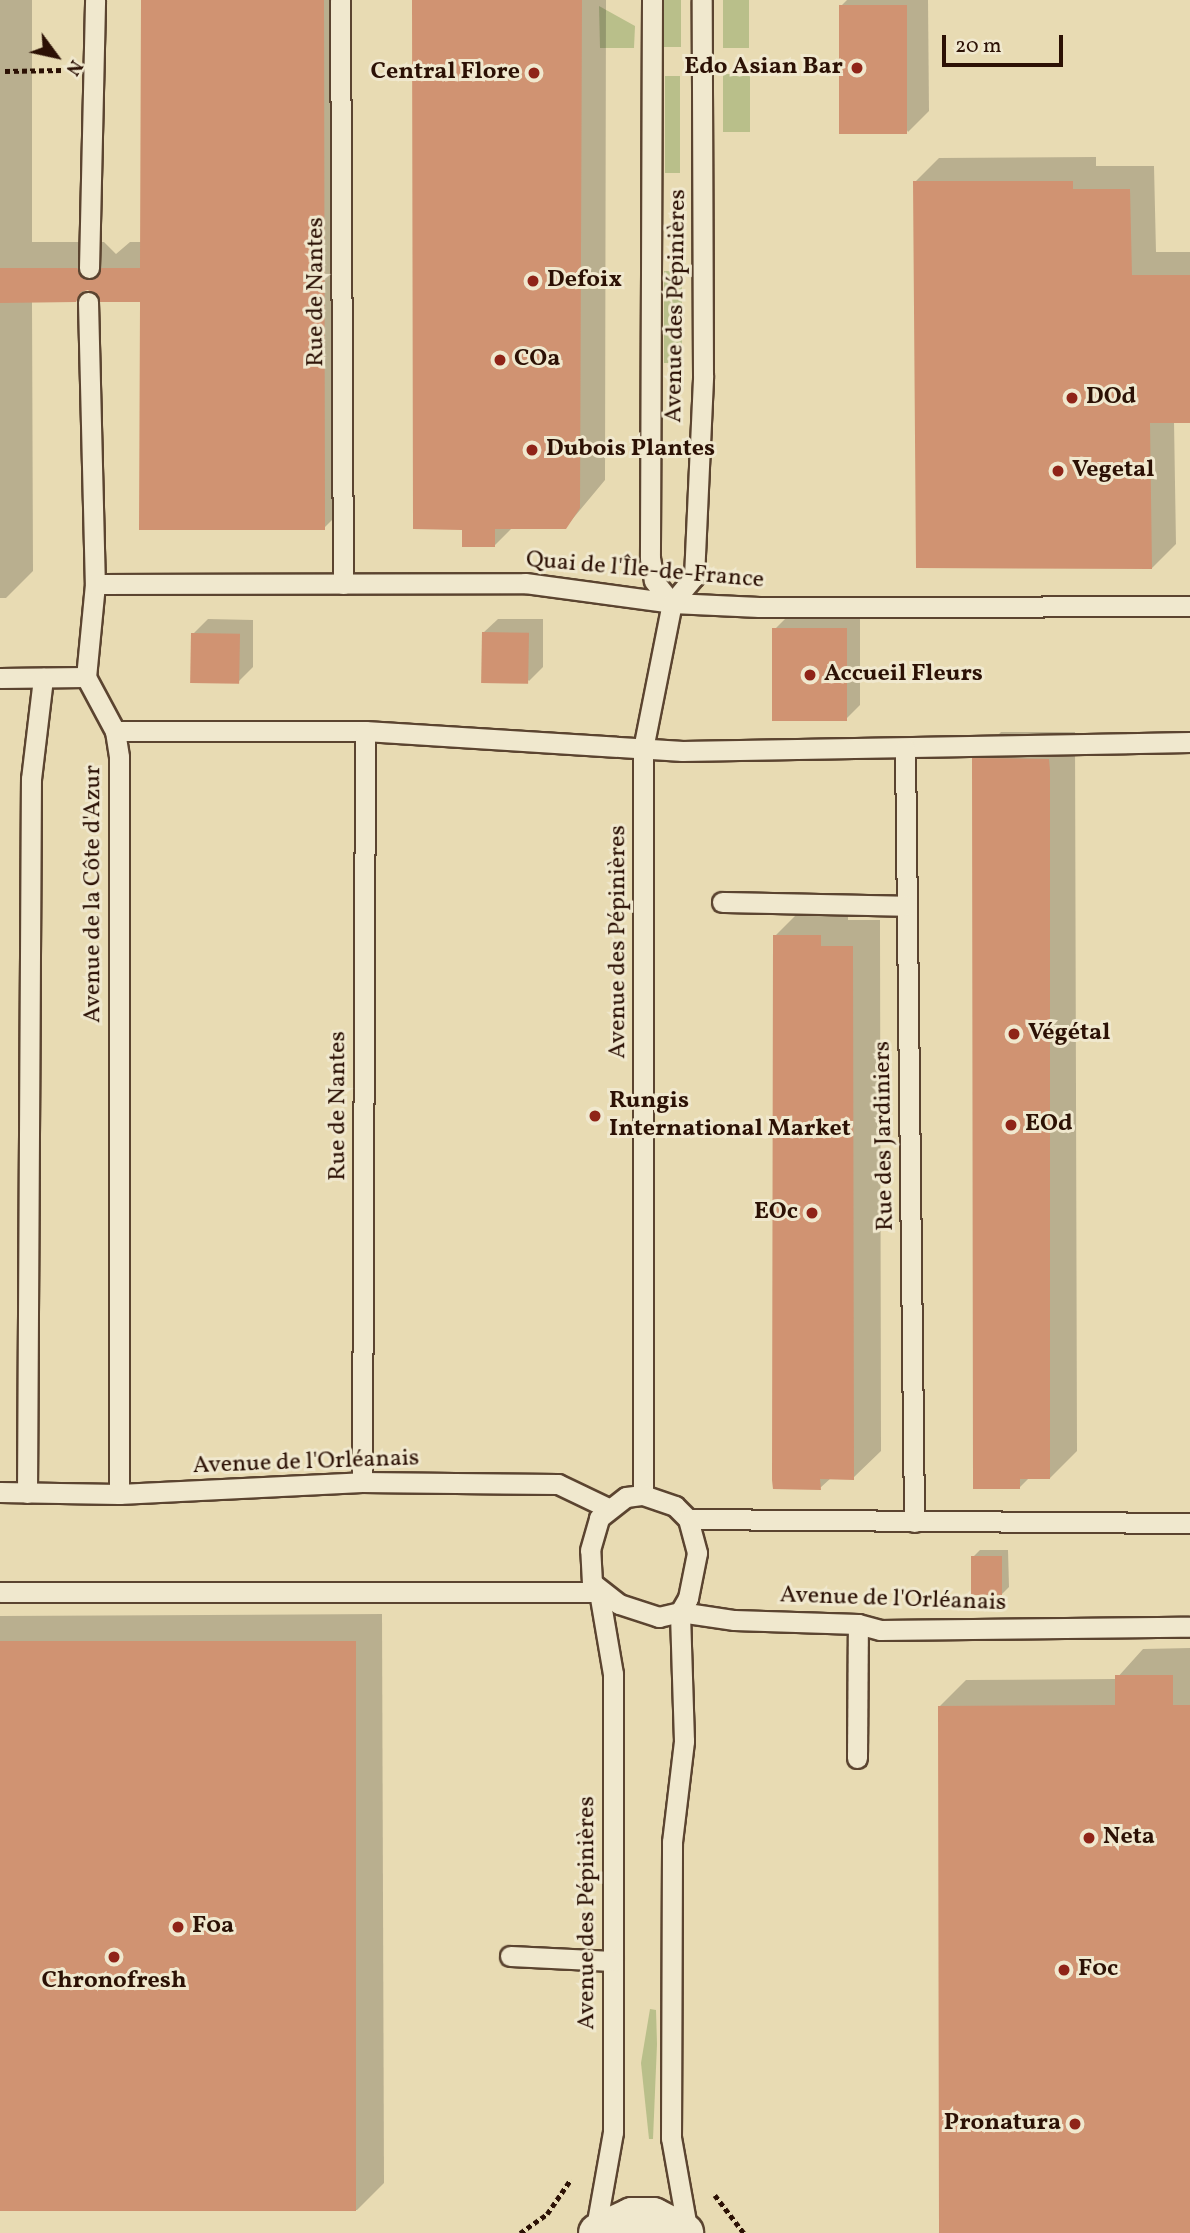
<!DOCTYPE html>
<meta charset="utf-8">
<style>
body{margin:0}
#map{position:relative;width:1190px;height:2233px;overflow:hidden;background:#e8dbb3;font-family:Vollkorn,serif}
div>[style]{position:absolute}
.green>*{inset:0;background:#b9bf8a;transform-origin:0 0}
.shadow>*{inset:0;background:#0003}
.building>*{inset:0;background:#d09372;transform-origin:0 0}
.path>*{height:4.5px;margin-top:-2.25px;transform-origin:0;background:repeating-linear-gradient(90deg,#2c1105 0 5px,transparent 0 8.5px)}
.roads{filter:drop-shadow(2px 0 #5b4430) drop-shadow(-2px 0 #5b4430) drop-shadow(0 2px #5b4430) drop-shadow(0 -2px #5b4430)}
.lane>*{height:19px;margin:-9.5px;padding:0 9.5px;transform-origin:9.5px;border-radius:9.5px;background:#f0e8ce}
.street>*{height:38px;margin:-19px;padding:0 19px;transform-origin:19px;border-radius:19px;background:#f0e8ce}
.dots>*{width:19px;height:19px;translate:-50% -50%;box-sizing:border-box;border:4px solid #f0e8ce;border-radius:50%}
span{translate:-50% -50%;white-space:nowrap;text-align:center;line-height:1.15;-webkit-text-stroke:6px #f0e8ce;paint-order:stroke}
.poi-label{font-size:24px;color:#2c1105;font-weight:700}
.right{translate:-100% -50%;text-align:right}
.left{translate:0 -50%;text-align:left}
.street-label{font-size:24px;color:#2c1105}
.north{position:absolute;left:21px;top:21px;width:70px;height:70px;-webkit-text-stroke:5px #f0e8ce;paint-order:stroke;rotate:123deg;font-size:19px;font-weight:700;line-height:28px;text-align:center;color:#2c1105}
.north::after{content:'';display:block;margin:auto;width:24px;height:32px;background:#2c1105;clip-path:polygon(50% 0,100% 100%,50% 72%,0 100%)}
.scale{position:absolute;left:942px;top:35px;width:121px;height:32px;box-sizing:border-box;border:4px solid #2c1105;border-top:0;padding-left:9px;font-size:21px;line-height:24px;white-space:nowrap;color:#2c1105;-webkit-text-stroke:5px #f0e8ce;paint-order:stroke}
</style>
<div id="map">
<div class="green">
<i style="left:664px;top:0;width:17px;height:47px"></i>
<i style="left:723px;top:0;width:26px;height:48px"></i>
<i style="clip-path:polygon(599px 6px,635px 26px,634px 48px,600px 48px)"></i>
<i style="left:750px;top:74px;width:58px;height:27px;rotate:90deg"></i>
<i style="left:665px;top:76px;width:15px;height:97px"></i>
<i style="left:664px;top:271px;width:18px;height:92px"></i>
<i style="clip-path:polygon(650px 2009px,656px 2010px,657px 2044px,653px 2139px,649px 2139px,641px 2063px)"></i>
</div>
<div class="shadow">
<i style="clip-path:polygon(0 0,32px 0,32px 242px,104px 242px,116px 254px,130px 242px,142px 242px,142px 0,350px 0,351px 501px,324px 528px,142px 300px,87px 288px,75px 301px,32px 301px,33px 571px,6px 598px,0 598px)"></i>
<i style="clip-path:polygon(414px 0,606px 0,605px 480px,565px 528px,512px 528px,495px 545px,463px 528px)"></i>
<i style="clip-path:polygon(847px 0,928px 0,929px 111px,908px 132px,840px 7px)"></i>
<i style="clip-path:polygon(1096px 157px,1096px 166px,1154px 166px,1156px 252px,1190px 252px,1190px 421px,1174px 421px,1176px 544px,1152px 568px,915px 182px,939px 158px)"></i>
<i style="clip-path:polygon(860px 614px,860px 705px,846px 719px,774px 630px,789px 615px)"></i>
<i style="clip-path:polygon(208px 619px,253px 620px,253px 667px,239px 681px,193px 634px)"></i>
<i style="clip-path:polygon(498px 619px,543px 619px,543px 667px,529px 681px,483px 633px)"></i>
<i style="clip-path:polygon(1001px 732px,1075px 732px,1077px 1451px,1050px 1478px,1029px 1478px,1019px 1488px,974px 759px)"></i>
<i style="clip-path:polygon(802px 909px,848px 909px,848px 920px,880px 920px,881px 1451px,853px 1478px,831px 1478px,820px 1488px,775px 936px)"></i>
<i style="clip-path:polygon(980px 1550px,1008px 1550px,1009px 1587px,1002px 1594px,973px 1557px)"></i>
<i style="clip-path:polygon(382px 1614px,384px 2183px,357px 2210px,0 2211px,0 1616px)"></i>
<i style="clip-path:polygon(1190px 1648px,1190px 2233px,941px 2233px,939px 1707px,966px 1680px,1116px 1679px,1143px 1649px)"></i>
</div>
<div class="building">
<i style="clip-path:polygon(141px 0,324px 0,325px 530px,139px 530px,140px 302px,100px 302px,88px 290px,81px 292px,76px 302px,0 303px,0 268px,77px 268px,89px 280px,101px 268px,140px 268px)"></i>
<i style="clip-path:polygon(412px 0,582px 0,580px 508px,566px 529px,495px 529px,495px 547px,462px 547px,462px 530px,413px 529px)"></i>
<i style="left:907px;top:5px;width:129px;height:68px;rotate:90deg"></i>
<i style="clip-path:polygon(913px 181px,1073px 181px,1073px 189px,1130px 189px,1132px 275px,1190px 275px,1190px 423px,1150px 423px,1152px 569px,916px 568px)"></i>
<i style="left:847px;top:628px;width:93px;height:75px;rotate:90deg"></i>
<i style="left:482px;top:632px;width:47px;height:51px;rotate:1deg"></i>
<i style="left:191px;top:633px;width:49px;height:50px;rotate:1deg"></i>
<i style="clip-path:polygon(972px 758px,1049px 759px,1050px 770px,1050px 1479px,1020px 1479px,1020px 1489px,973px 1489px)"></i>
<i style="clip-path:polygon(773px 935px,821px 935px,821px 946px,853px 946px,854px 1480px,820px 1479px,821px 1490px,773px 1489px,772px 1480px)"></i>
<i style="left:971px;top:1556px;width:31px;height:39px"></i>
<i style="left:356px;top:1641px;width:570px;height:356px;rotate:90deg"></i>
<i style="clip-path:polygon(1115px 1675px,1173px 1675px,1173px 1705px,1190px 1705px,1190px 2233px,939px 2233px,938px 1706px,1115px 1705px)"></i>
</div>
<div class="path">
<i style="left:5px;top:71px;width:58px;rotate:-1deg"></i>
<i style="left:715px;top:2195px;width:48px;rotate:52.7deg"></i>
<i style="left:520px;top:2233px;width:33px;rotate:-35deg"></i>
<i style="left:547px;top:2214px;width:42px;rotate:-55.6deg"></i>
</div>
<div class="roads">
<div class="lane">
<i style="left:340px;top:0;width:584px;rotate:89.71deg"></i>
<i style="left:652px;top:0;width:558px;rotate:90.21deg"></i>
<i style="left:650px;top:558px;width:23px;rotate:80deg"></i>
<i style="left:654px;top:581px;width:28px;rotate:51deg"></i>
<i style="left:89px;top:268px;width:268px;rotate:-88.7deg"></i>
<i style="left:88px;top:302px;width:282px;rotate:88.6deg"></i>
<i style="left:95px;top:584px;width:93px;rotate:95.5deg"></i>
<i style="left:86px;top:677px;width:61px;rotate:61.8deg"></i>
<i style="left:115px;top:731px;width:26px;rotate:81deg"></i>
<i style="left:119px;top:757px;width:737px;rotate:90deg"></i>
<i style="left:95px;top:584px;width:430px;rotate:-0.1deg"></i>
<i style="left:525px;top:583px;width:148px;rotate:7.7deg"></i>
<i style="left:672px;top:603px;width:87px;rotate:2.6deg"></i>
<i style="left:759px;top:607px;width:431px;rotate:-0.1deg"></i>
<i style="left:0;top:678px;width:86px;rotate:-0.7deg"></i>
<i style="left:115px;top:731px;width:250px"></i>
<i style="left:365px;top:731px;width:318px;rotate:3.6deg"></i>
<i style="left:682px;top:751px;width:508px;rotate:-1.01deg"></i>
<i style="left:905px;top:748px;width:774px;rotate:89.33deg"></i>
<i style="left:722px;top:902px;width:184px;rotate:1.2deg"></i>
<i style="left:362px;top:1482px;width:751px;rotate:-89.77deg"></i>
<i style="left:0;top:1492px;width:119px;rotate:1deg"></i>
<i style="left:119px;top:1494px;width:243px;rotate:-2.8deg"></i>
<i style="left:362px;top:1482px;width:196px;rotate:0.6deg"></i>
<i style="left:558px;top:1484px;width:55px;rotate:25.6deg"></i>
<i style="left:27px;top:1493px;width:714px;rotate:-89.68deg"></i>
<i style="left:31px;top:779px;width:102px;rotate:-83.2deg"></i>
<i style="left:643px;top:1495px;width:746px;rotate:-90deg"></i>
<i style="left:643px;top:749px;width:149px;rotate:-78.8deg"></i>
<i style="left:672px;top:603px;width:34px;rotate:-50deg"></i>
<i style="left:694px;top:577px;width:202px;rotate:-87.4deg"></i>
<i style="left:703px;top:375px;width:375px;rotate:-90.2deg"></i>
<i style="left:643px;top:1495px;width:34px;rotate:19deg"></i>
<i style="left:675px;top:1506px;width:18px;rotate:45deg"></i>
<i style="left:688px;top:1519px;width:35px;rotate:75deg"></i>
<i style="left:697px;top:1553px;width:46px;rotate:101.3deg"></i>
<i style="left:688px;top:1598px;width:16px;rotate:120deg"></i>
<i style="left:680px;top:1612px;width:22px;rotate:167deg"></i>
<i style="left:659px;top:1617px;width:42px;rotate:-162deg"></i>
<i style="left:619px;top:1604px;width:34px;rotate:-142deg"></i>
<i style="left:592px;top:1583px;width:33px;rotate:-93deg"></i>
<i style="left:590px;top:1550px;width:33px;rotate:-74deg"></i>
<i style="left:599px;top:1518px;width:34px;rotate:-38deg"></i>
<i style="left:626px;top:1497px;width:17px;rotate:-7deg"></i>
<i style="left:688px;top:1519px;width:502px;rotate:0.46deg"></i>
<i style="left:0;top:1592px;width:599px"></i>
<i style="left:599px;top:1592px;width:83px;rotate:80.3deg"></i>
<i style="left:613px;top:1674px;width:458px;rotate:90deg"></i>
<i style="left:613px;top:2132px;width:103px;rotate:100.1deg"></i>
<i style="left:857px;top:1758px;width:134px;rotate:-89.6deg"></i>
<i style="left:510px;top:1956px;width:103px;rotate:2.8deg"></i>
<i style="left:688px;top:2233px;width:97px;rotate:-100.1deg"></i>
<i style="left:671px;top:2138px;width:296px;rotate:-89.8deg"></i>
<i style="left:672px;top:1842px;width:102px;rotate:-83.2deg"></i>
<i style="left:684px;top:1741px;width:129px;rotate:-91.8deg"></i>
<i style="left:680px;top:1612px;width:55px;rotate:8.4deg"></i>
<i style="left:734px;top:1620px;width:124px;rotate:1.8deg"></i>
<i style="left:858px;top:1624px;width:23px;rotate:15deg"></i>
<i style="left:880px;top:1630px;width:310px;rotate:-0.6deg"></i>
</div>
<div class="street">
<i style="left:598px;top:2233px;width:38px;rotate:-25deg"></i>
<i style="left:632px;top:2217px;width:21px"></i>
<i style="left:653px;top:2217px;width:35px;rotate:27deg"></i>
</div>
</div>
<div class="dots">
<i style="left:857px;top:68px;background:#8f2418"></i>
<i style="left:534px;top:73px;background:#8f2418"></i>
<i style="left:533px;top:281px;background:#8f2418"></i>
<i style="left:500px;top:360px;background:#8f2418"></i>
<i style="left:1072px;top:398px;background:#8f2418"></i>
<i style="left:532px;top:450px;background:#8f2418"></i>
<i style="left:1058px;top:471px;background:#8f2418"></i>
<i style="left:810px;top:675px;background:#8f2418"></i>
<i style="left:1014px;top:1034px;background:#8f2418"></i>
<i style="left:595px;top:1116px;background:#8f2418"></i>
<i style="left:1011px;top:1125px;background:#8f2418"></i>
<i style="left:812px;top:1213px;background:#8f2418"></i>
<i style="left:1089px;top:1838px;background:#8f2418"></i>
<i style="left:178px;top:1927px;background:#8f2418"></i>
<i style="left:114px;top:1957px;background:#8f2418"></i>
<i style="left:1064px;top:1970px;background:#8f2418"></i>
<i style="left:1075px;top:2124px;background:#8f2418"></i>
</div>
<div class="poi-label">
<span class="right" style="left:843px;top:68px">Edo Asian Bar</span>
<span class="right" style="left:520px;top:73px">Central Flore</span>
<span class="left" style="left:547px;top:281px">Defoix</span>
<span class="left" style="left:514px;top:360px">COa</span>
<span class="left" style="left:1086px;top:398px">DOd</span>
<span class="left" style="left:546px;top:450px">Dubois Plantes</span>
<span class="left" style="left:1072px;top:471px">Vegetal</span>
<span class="left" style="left:824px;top:675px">Accueil Fleurs</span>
<span class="left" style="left:1028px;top:1034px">Végétal</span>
<span class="left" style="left:609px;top:1116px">Rungis<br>International Market</span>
<span class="left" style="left:1025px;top:1125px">EOd</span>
<span class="right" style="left:798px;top:1213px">EOc</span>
<span class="left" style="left:1103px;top:1838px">Neta</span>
<span class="left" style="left:192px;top:1927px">F0a</span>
<span class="left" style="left:1078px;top:1970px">F0c</span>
<span style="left:114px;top:1982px">Chronofresh</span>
<span class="right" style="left:1061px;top:2124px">Pronatura</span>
</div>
<div class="street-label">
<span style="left:317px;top:292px;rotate:-90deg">Rue de Nantes</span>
<span style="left:677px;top:306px;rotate:-89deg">Avenue des Pépinières</span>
<span style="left:645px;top:571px;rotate:5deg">Quai de l'Île-de-France</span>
<span style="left:94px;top:894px;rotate:-90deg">Avenue de la Côte d'Azur</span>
<span style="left:619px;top:942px;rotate:-90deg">Avenue des Pépinières</span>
<span style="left:339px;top:1106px;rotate:-90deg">Rue de Nantes</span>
<span style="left:885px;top:1136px;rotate:-91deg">Rue des Jardiniers</span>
<span style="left:306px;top:1463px;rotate:-2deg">Avenue de l'Orléanais</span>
<span style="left:893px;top:1600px;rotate:2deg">Avenue de l'Orléanais</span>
<span style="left:588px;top:1913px;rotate:-90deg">Avenue des Pépinières</span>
</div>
<div class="north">N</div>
<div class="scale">20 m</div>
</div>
